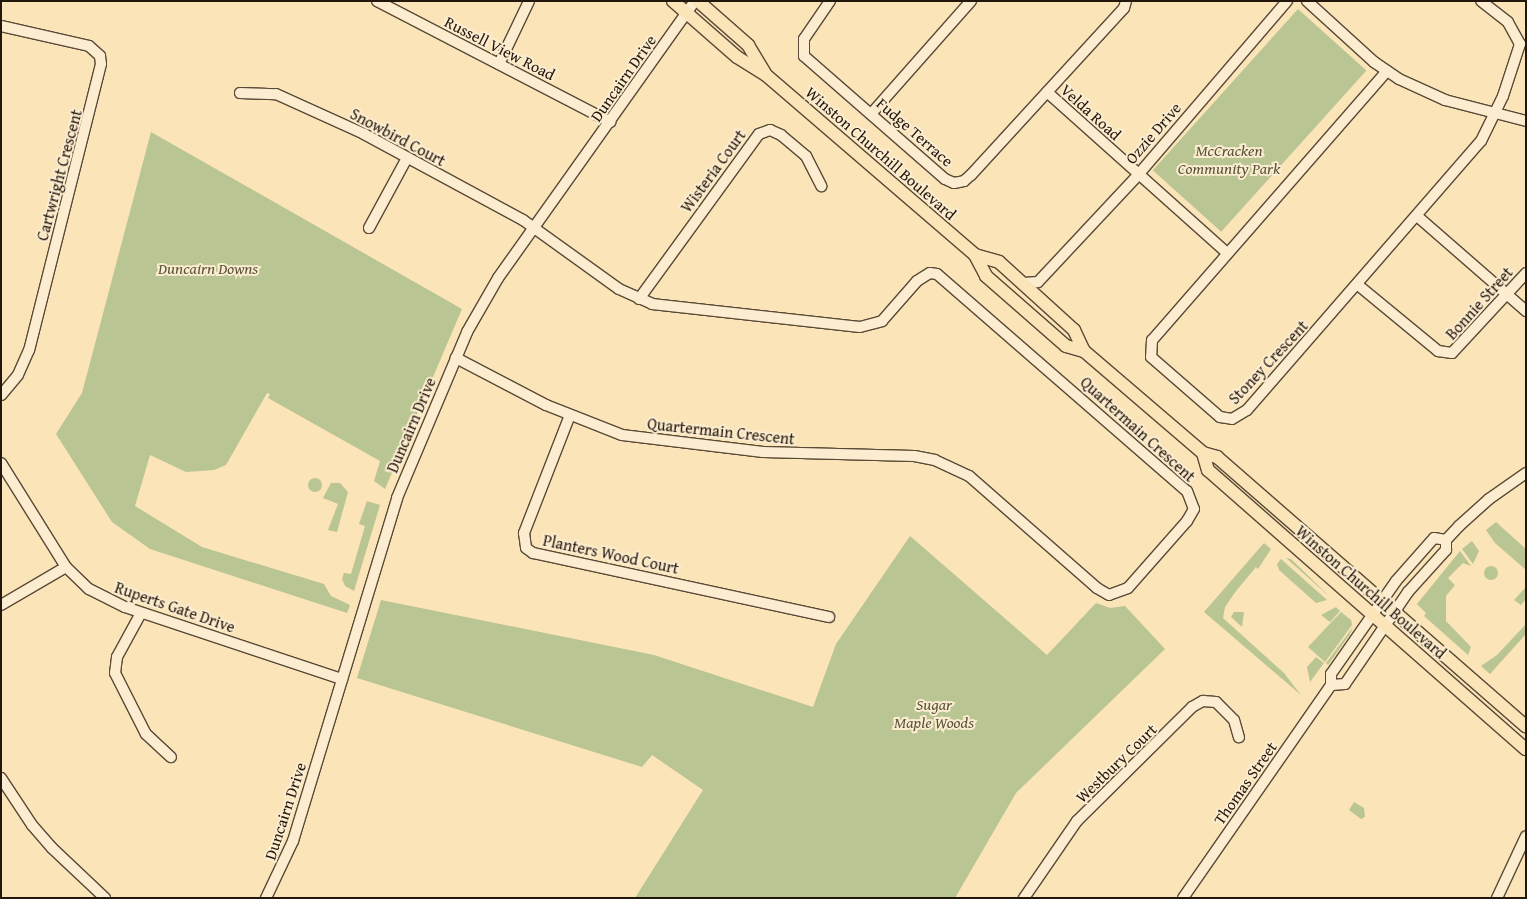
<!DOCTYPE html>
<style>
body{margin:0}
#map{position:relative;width:1527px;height:899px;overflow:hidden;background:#fbe4b7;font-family:"Gentium Book Plus",serif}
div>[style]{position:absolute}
.green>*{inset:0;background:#b9c593;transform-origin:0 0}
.round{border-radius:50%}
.roads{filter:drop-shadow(1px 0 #594a37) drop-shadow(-1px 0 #594a37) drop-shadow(0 1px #594a37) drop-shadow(0 -1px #594a37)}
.minor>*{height:10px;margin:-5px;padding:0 5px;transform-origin:5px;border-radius:5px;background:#fcedd0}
.major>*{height:12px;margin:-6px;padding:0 6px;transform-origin:6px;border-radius:6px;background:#fbe4b7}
span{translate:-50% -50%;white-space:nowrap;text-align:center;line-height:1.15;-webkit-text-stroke:4px #fcedd0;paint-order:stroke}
.street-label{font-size:16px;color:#23170c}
.park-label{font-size:16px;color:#58543b;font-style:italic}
.frame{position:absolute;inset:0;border:2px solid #23170c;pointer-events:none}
</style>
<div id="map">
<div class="green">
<i style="left:1298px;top:9px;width:92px;height:217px;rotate:42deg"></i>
<i style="clip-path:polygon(151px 132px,462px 309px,385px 489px,374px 481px,380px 461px,268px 398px,270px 394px,267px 393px,226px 465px,214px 470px,186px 472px,150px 455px,135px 506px,202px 547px,324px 584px,331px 596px,350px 605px,347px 613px,150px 549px,112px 522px,56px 434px,82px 393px)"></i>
<i class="round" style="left:308px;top:478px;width:14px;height:14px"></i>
<i style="clip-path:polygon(331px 483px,340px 483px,348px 492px,337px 532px,328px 530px,338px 504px,323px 498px)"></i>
<i style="clip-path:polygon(367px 501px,380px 505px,354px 591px,345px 586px,342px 579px,344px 573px,351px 574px,365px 526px,359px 524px)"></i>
<i style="clip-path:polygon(1496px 522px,1526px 549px,1526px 570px,1495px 543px,1486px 530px)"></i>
<i style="clip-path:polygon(910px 536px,1047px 655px,1096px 603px,1110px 608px,1125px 606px,1165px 649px,1016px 793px,955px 898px,635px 898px,703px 790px,652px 755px,642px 767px,357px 678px,381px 600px,654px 655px,813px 707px,836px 644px)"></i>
<i style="clip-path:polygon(1472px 541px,1479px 551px,1473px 564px,1462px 549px)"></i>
<i style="clip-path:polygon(1264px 543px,1271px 549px,1258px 569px,1256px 567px,1236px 591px,1225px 607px,1223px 618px,1284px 673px,1301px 695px,1204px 612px)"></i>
<i style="clip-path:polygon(1460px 551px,1471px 566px,1463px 563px,1448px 578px,1455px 585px,1446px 596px,1446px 621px,1471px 647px,1468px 655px,1424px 616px,1426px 613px,1417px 604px)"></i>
<i style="clip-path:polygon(1286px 558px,1291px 559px,1330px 597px)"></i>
<i style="clip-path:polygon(1281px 559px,1327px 600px,1316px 603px,1279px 570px,1277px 564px)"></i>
<i class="round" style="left:1484px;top:566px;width:14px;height:14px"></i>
<i style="clip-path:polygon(1525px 588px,1526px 599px,1521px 605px,1514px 600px)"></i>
<i style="clip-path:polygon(1336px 607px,1340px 611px,1330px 622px,1321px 615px)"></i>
<i style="clip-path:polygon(1234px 612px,1244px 612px,1242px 627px,1231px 617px)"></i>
<i style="clip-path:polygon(1341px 612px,1351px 620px,1352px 625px,1325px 662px,1308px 647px)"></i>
<i style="clip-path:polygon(1526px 624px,1526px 634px,1490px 674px,1481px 666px,1497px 655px)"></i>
<i style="clip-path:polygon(1353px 627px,1350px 634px,1328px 665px,1326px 663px)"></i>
<i style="clip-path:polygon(1316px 657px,1324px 663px,1310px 682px,1307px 667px)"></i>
<i style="clip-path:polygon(1354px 802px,1364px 808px,1365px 817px,1361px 819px,1349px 810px)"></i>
</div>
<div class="roads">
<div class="minor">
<i style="left:377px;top:1px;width:263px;rotate:27.4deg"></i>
<i style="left:830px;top:1px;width:46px;rotate:124.4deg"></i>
<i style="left:804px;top:39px;width:17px;rotate:90deg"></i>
<i style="left:804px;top:56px;width:187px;rotate:41.1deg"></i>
<i style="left:945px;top:179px;width:10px;rotate:24deg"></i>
<i style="left:954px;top:183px;width:10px;rotate:-11deg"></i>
<i style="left:964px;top:181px;width:9px;rotate:-41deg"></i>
<i style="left:971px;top:175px;width:226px;rotate:-47.5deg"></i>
<i style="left:1124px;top:8px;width:7px;rotate:-74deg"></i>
<i style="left:1307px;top:1px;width:91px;rotate:42.3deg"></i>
<i style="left:1374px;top:62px;width:30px;rotate:34deg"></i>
<i style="left:1399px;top:79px;width:51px;rotate:24.5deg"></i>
<i style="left:1445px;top:100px;width:84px;rotate:14.5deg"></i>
<i style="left:1px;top:26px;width:90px;rotate:12.8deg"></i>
<i style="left:89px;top:46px;width:15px;rotate:42deg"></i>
<i style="left:100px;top:56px;width:8px;rotate:83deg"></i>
<i style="left:101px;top:64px;width:295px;rotate:104.1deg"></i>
<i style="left:29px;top:350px;width:27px;rotate:114deg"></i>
<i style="left:18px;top:375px;width:26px;rotate:130deg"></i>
<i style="left:499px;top:64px;width:70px;rotate:-64.5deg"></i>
<i style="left:1387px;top:71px;width:357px;rotate:131.1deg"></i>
<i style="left:1152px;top:340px;width:17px;rotate:93deg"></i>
<i style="left:1151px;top:357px;width:91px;rotate:41deg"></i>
<i style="left:1220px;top:417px;width:12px;rotate:9deg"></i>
<i style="left:1232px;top:419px;width:17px;rotate:-31deg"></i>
<i style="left:1247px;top:410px;width:357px;rotate:-49deg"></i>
<i style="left:1481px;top:141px;width:50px;rotate:-63.9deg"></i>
<i style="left:1503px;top:96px;width:55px;rotate:-71.9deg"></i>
<i style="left:1520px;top:44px;width:25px;rotate:-119deg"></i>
<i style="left:1508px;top:22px;width:34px;rotate:-142deg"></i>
<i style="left:1047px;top:92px;width:241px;rotate:41.8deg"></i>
<i style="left:240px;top:93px;width:36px;rotate:2deg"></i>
<i style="left:276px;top:94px;width:97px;rotate:24.4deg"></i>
<i style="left:364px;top:134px;width:181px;rotate:28.4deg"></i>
<i style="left:523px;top:220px;width:118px;rotate:35.7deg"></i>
<i style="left:619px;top:289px;width:36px;rotate:24deg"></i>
<i style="left:652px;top:304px;width:209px;rotate:6.3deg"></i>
<i style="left:860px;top:327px;width:23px;rotate:-15deg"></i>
<i style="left:882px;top:321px;width:53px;rotate:-48.8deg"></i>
<i style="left:917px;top:281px;width:15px;rotate:-32deg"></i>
<i style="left:930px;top:273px;width:7px;rotate:8deg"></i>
<i style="left:937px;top:274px;width:331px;rotate:41deg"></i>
<i style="left:1187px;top:491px;width:19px;rotate:69deg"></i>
<i style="left:1194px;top:509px;width:14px;rotate:120deg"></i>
<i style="left:1187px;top:521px;width:89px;rotate:131.4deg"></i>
<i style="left:1128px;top:588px;width:20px;rotate:160deg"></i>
<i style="left:1109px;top:595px;width:14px;rotate:-150deg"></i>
<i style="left:1097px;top:588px;width:170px;rotate:-138.8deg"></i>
<i style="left:969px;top:476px;width:38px;rotate:-155deg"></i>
<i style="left:935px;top:460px;width:21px;rotate:-169deg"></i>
<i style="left:914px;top:456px;width:151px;rotate:-178.5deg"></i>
<i style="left:763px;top:452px;width:142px;rotate:-173.1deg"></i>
<i style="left:622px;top:435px;width:82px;rotate:-158.5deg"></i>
<i style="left:546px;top:405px;width:102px;rotate:-152.4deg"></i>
<i style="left:871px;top:114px;width:151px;rotate:-48.5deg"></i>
<i style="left:1417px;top:216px;width:145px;rotate:41.1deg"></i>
<i style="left:369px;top:228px;width:80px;rotate:-61.5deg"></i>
<i style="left:1023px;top:283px;width:15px;rotate:-4deg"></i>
<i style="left:1038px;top:282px;width:146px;rotate:-46.9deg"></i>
<i style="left:1138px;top:175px;width:229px;rotate:-49.4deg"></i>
<i style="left:1358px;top:285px;width:104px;rotate:39.5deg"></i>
<i style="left:1438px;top:351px;width:14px;rotate:8deg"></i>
<i style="left:1452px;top:353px;width:109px;rotate:-47.2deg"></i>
<i style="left:639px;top:299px;width:204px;rotate:-54deg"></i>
<i style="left:759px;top:134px;width:12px;rotate:-20deg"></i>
<i style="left:770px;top:130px;width:12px;rotate:24deg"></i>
<i style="left:781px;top:135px;width:33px;rotate:40deg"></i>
<i style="left:806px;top:156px;width:34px;rotate:63deg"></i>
<i style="left:570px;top:415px;width:127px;rotate:111.3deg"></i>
<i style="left:524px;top:533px;width:15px;rotate:82deg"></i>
<i style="left:526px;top:548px;width:9px;rotate:36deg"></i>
<i style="left:533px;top:553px;width:303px;rotate:12.2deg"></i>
<i style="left:1px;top:463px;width:123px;rotate:58deg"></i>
<i style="left:66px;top:567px;width:32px;rotate:44deg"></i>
<i style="left:89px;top:589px;width:40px;rotate:26.6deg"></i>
<i style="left:125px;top:607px;width:229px;rotate:18.4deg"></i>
<i style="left:1px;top:605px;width:75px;rotate:-30.3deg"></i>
<i style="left:141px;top:613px;width:50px;rotate:118.6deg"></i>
<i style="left:117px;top:657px;width:16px;rotate:97deg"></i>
<i style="left:115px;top:673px;width:68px;rotate:63.1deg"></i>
<i style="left:146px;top:734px;width:34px;rotate:43deg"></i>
<i style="left:1331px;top:685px;width:14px;rotate:-4deg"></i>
<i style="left:1345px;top:684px;width:112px;rotate:-55.6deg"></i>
<i style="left:1408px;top:592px;width:57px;rotate:-47.9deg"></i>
<i style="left:1446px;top:550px;width:10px;rotate:-90deg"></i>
<i style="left:1446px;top:540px;width:19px;rotate:-47deg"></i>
<i style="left:1459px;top:526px;width:40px;rotate:-42deg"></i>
<i style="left:1489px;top:499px;width:45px;rotate:-35.1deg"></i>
<i style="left:1px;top:778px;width:56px;rotate:56.6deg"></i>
<i style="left:32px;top:825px;width:30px;rotate:49deg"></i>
<i style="left:52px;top:848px;width:73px;rotate:43.3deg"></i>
<i style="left:266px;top:898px;width:63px;rotate:-64.7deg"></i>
<i style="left:293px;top:841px;width:358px;rotate:-73.1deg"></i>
<i style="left:397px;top:498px;width:180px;rotate:-67.1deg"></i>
<i style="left:467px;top:332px;width:62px;rotate:-60.1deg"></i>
<i style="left:498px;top:278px;width:340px;rotate:-54.6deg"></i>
<i style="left:1024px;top:898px;width:93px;rotate:-55.5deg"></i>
<i style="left:1077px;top:821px;width:162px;rotate:-44.7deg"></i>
<i style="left:1192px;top:707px;width:13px;rotate:-29deg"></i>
<i style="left:1203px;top:701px;width:13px;rotate:4deg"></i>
<i style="left:1216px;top:702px;width:25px;rotate:45deg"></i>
<i style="left:1234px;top:720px;width:18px;rotate:74deg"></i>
<i style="left:1183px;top:898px;width:259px;rotate:-55.2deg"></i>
<i style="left:1331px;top:685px;width:11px;rotate:-90deg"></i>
<i style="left:1331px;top:674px;width:113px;rotate:-55deg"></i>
<i style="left:1396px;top:581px;width:57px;rotate:-48.5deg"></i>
<i style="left:1434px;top:538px;width:12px;rotate:9deg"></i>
<i style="left:1497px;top:898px;width:68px;rotate:-64.9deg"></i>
</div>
<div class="major">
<i style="left:673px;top:1px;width:85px;rotate:41.2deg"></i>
<i style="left:737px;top:57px;width:34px;rotate:32deg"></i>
<i style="left:766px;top:75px;width:276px;rotate:40.7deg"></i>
<i style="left:975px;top:255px;width:24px;rotate:62deg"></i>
<i style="left:986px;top:276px;width:106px;rotate:41.2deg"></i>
<i style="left:1066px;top:346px;width:19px;rotate:16deg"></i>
<i style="left:698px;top:1px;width:67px;rotate:41.3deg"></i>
<i style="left:748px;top:45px;width:33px;rotate:59deg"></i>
<i style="left:975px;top:255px;width:25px;rotate:16deg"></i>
<i style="left:999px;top:262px;width:101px;rotate:42.2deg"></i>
<i style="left:1074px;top:330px;width:23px;rotate:65deg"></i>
<i style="left:1084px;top:351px;width:157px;rotate:40.6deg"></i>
<i style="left:1203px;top:453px;width:15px;rotate:16deg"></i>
<i style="left:1217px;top:457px;width:410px;rotate:41.1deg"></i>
<i style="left:1203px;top:453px;width:18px;rotate:74deg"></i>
<i style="left:1208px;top:470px;width:423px;rotate:41.3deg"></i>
</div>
</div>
<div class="street-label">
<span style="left:500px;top:48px;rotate:27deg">Russell View Road</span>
<span style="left:623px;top:78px;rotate:-55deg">Duncairn Drive</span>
<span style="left:1091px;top:112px;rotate:42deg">Velda Road</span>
<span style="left:915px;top:132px;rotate:41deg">Fudge Terrace</span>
<span style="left:1153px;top:133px;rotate:-49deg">Ozzie Drive</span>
<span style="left:398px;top:137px;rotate:28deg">Snowbird Court</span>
<span style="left:881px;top:153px;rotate:41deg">Winston Churchill Boulevard</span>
<span style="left:713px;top:171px;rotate:-54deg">Wisteria Court</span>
<span style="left:59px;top:175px;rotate:-75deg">Cartwright Crescent</span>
<span style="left:1479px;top:303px;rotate:-48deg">Bonnie Street</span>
<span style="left:1268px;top:362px;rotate:-47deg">Stoney Crescent</span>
<span style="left:411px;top:425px;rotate:-67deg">Duncairn Drive</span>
<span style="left:1138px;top:429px;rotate:42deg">Quartermain Crescent</span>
<span style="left:721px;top:431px;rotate:6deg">Quartermain Crescent</span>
<span style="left:611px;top:554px;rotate:12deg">Planters Wood Court</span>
<span style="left:1371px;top:592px;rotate:41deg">Winston Churchill Boulevard</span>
<span style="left:175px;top:607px;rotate:19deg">Ruperts Gate Drive</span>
<span style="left:1116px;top:763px;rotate:-44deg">Westbury Court</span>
<span style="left:1245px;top:783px;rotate:-55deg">Thomas Street</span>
<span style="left:285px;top:811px;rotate:-72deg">Duncairn Drive</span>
</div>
<div class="park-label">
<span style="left:1229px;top:159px">McCracken<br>Community Park</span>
<span style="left:208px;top:268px">Duncairn Downs</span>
<span style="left:934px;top:713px">Sugar<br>Maple Woods</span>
</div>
<div class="frame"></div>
</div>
